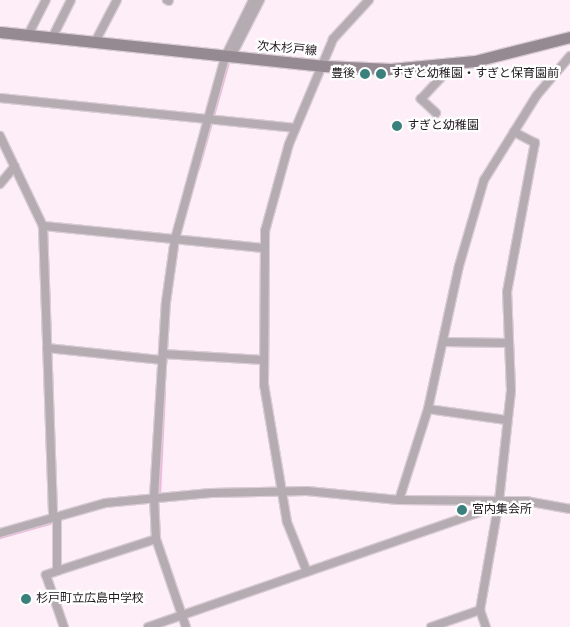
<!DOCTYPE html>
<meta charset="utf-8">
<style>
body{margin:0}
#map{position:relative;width:570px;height:627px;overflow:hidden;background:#feeef8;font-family:"Roboto Serif","Noto Sans JP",serif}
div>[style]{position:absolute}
.stream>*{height:2.5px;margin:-1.25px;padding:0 1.25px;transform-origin:1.25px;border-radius:1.25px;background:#f7b2df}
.roads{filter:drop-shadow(1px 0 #daccd5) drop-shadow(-1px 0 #daccd5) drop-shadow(0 1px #daccd5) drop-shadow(0 -1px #daccd5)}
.street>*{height:8px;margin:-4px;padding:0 4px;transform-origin:4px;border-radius:4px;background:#b5acb2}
.secondary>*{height:11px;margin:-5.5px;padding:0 5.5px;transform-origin:5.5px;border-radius:5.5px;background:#968a92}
.dots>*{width:14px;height:14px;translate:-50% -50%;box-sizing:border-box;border:2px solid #fff;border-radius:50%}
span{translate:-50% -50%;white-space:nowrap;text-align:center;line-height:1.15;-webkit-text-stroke:4.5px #fff;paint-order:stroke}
.street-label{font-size:12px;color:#1f191d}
.poi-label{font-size:12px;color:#1f191d}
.right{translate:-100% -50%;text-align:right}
.left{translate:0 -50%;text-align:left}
</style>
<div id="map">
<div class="stream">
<i style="left:198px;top:169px;width:114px;rotate:-74.3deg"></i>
<i style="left:159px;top:495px;width:104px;rotate:-87.2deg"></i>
<i style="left:0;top:537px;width:58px;rotate:-15.9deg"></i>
</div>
<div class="roads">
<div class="street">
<i style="left:167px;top:0;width:2px;rotate:27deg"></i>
<i style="left:28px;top:35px;width:39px;rotate:-63deg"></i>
<i style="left:52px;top:38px;width:42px;rotate:-63.4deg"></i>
<i style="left:95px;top:42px;width:47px;rotate:-62.4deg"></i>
<i style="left:231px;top:57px;width:64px;rotate:-63deg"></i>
<i style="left:0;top:98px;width:297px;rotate:5.8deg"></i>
<i style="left:436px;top:113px;width:21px;rotate:-137deg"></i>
<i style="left:421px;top:99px;width:37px;rotate:-47deg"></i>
<i style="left:446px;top:72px;width:6px;rotate:-90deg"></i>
<i style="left:0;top:136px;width:100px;rotate:64.5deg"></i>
<i style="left:43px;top:226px;width:292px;rotate:88deg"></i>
<i style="left:0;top:184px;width:23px;rotate:-50deg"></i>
<i style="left:43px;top:226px;width:222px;rotate:5.7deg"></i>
<i style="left:444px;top:342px;width:65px;rotate:0.9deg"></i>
<i style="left:47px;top:348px;width:116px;rotate:6deg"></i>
<i style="left:163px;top:354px;width:101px;rotate:3.4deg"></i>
<i style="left:428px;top:409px;width:79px;rotate:8deg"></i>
<i style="left:399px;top:500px;width:96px;rotate:-72.3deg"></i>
<i style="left:428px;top:409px;width:146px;rotate:-77.8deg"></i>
<i style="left:459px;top:266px;width:90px;rotate:-73.8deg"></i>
<i style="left:484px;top:180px;width:100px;rotate:-58.1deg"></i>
<i style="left:537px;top:95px;width:51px;rotate:-49.8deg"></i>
<i style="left:57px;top:517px;width:54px;rotate:90deg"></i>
<i style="left:57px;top:571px;width:12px;rotate:160deg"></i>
<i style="left:46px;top:575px;width:55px;rotate:70.9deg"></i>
<i style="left:0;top:533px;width:109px;rotate:-15.9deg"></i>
<i style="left:105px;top:503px;width:106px;rotate:-5.4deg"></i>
<i style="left:211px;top:493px;width:96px;rotate:-1.2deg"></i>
<i style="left:307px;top:491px;width:92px;rotate:5.6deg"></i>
<i style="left:399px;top:500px;width:127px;rotate:0.5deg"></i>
<i style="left:526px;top:501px;width:45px;rotate:10.3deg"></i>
<i style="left:57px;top:571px;width:104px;rotate:-17.9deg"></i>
<i style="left:307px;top:572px;width:54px;rotate:-111.8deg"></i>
<i style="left:287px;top:522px;width:139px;rotate:-99.5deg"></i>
<i style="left:264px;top:385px;width:154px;rotate:-89.6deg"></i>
<i style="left:265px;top:231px;width:90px;rotate:-74.6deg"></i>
<i style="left:289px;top:144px;width:103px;rotate:-67.2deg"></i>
<i style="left:329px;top:49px;width:11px;rotate:-68deg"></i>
<i style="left:333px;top:39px;width:53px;rotate:-47.3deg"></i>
<i style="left:480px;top:610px;width:111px;rotate:-80.1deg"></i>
<i style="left:499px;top:501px;width:112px;rotate:-83.8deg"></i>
<i style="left:511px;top:390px;width:98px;rotate:-92.3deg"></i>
<i style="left:507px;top:292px;width:152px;rotate:-79.4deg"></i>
<i style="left:535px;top:143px;width:24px;rotate:-152deg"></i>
<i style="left:148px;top:627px;width:369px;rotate:-19.1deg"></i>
<i style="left:186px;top:627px;width:93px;rotate:-108.8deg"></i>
<i style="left:156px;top:539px;width:42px;rotate:-92.7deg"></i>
<i style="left:154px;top:497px;width:195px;rotate:-86.5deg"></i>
<i style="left:166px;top:302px;width:64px;rotate:-81.9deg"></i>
<i style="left:175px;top:239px;width:189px;rotate:-74.6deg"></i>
<i style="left:225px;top:57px;width:64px;rotate:-63.8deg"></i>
<i style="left:431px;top:627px;width:52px;rotate:-19.1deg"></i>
<i style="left:480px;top:610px;width:18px;rotate:71deg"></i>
</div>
<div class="secondary">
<i style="left:0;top:32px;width:326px;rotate:6deg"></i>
<i style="left:324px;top:66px;width:67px;rotate:2.6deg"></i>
<i style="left:391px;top:69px;width:84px;rotate:-5.4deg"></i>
<i style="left:475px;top:61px;width:98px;rotate:-14.2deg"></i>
</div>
</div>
<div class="dots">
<i style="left:365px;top:74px;background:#39817d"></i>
<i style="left:381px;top:74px;background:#39817d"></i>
<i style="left:397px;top:126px;background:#39817d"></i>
<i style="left:462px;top:510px;background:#39817d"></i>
<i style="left:26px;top:599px;background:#39817d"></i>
</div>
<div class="street-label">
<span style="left:287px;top:49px;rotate:5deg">次木杉戸線</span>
</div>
<div class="poi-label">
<span class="right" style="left:355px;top:74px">豊後</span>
<span class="left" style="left:391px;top:74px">すぎと幼稚園・すぎと保育園前</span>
<span class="left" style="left:407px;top:126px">すぎと幼稚園</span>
<span class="left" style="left:472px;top:510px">宮内集会所</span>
<span class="left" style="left:36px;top:599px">杉戸町立広島中学校</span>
</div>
</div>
